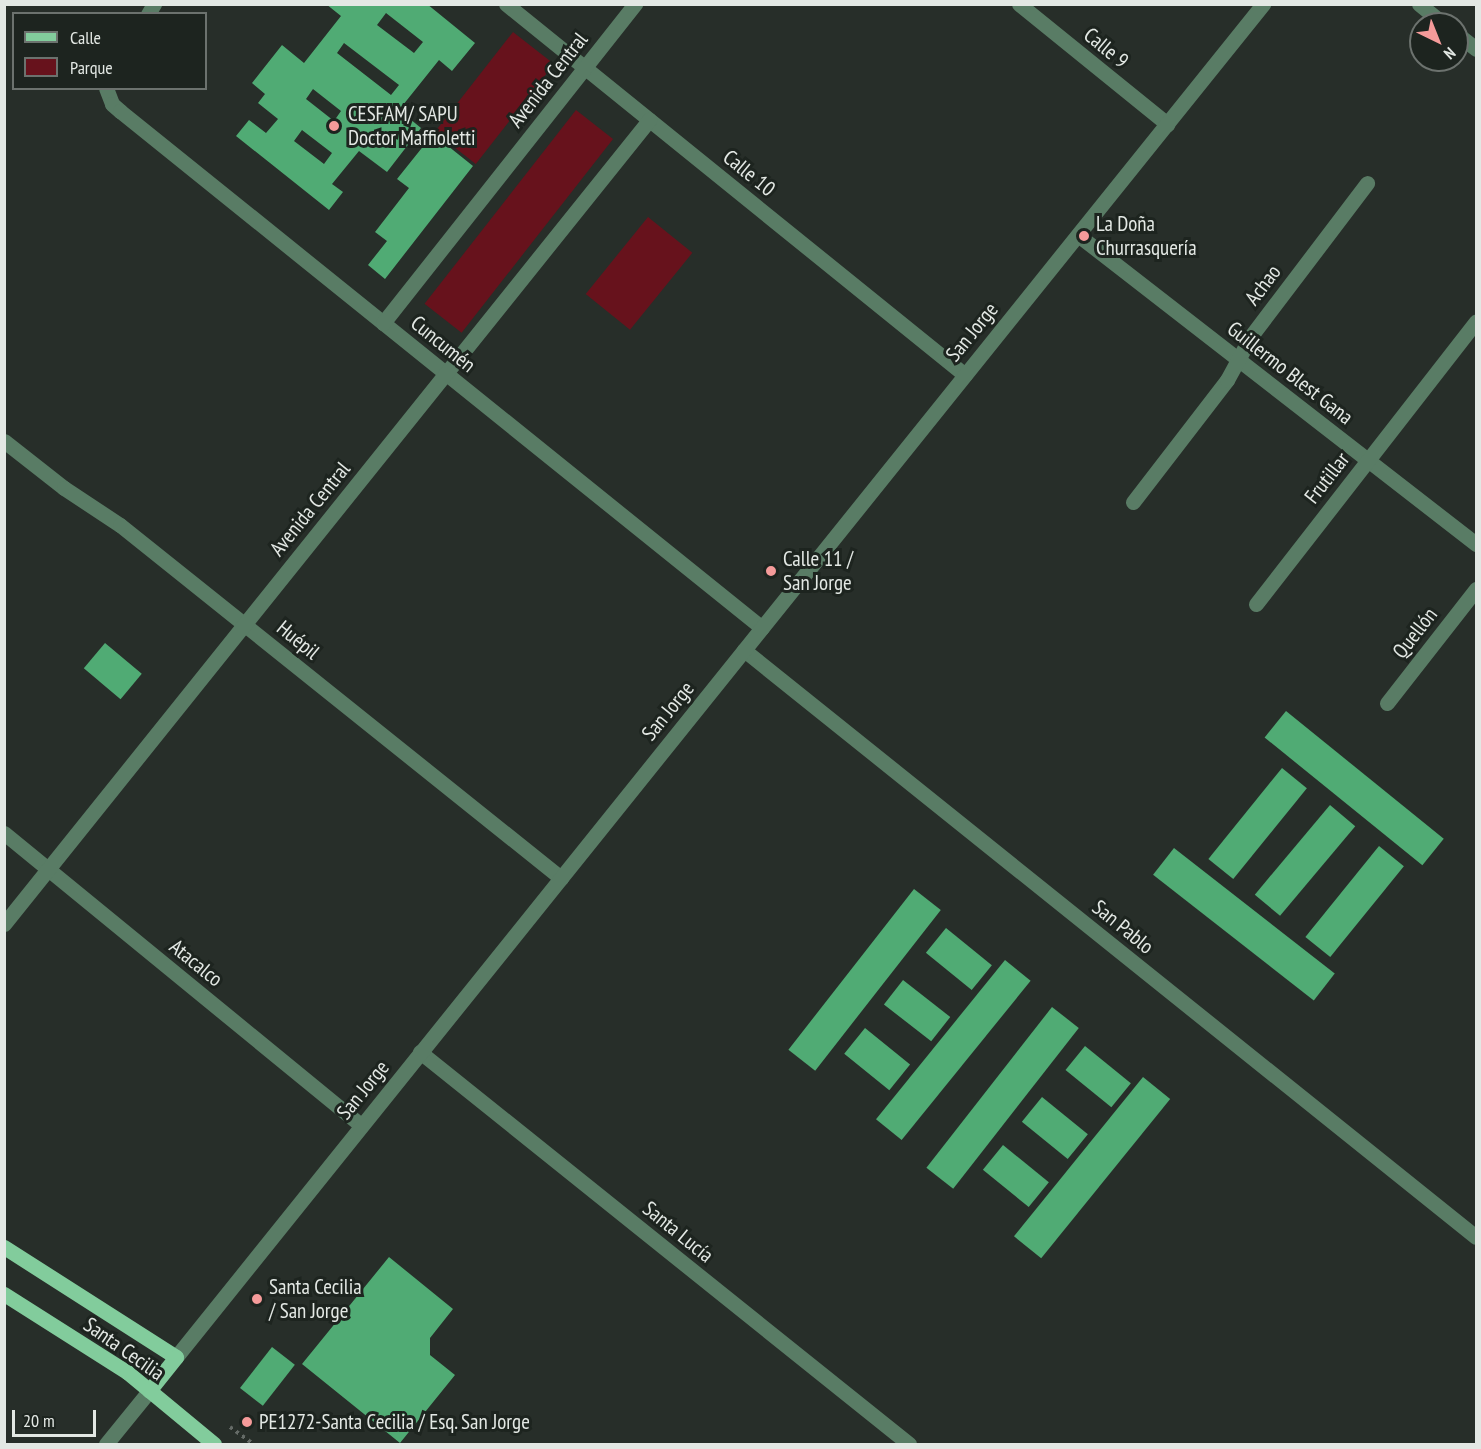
<!DOCTYPE html>
<meta charset="utf-8">
<style>
body{margin:0}
#map{position:relative;width:1481px;height:1449px;overflow:hidden;background:#272e29;font-family:"PT Sans Narrow",sans-serif}
div>[style]{position:absolute}
.green>*{inset:0;background:#67121c;transform-origin:0 0}
.building>*{inset:0;background:#50ab74;transform-origin:0 0}
.path>*{height:4px;margin-top:-2px;transform-origin:0;background:repeating-linear-gradient(90deg,#656b67 0 3px,transparent 0 7.5px)}
.minor>*{height:15px;margin:-7.5px;padding:0 7.5px;transform-origin:7.5px;border-radius:7.5px;background:#597c65}
.major>*{height:15px;margin:-7.5px;padding:0 7.5px;transform-origin:7.5px;border-radius:7.5px;background:#82cc9c}
.dots>*{width:16px;height:16px;translate:-50% -50%;box-sizing:border-box;border:3px solid #1d241f;border-radius:50%}
span{translate:-50% -50%;white-space:nowrap;text-align:center;line-height:1.15;-webkit-text-stroke:6px #1d241f;paint-order:stroke}
.street-label{font-size:21px;color:#e3e8e4}
.poi-label{font-size:21px;color:#e3e8e4}
.left{translate:0 -50%;text-align:left}
.frame{position:absolute;inset:0;border:6px solid #e3e8e4;pointer-events:none}
.legend{position:absolute;left:12px;top:12px;width:195px;height:78px;box-sizing:border-box;background:#1d241f;border:2px solid #6c726e;margin:0;padding:8px 10px;list-style:none;font-size:18px;color:#e3e8e4}
.legend li{display:flex;align-items:center;gap:12px;height:30px}
.legend b{width:30px;border:2px solid #6c726e}
.north{position:absolute;left:1409px;top:12px;width:60px;height:60px;box-sizing:border-box;background:#1d241f;border:2px solid #6c726e;border-radius:50%;rotate:137deg;font-size:16px;font-weight:700;line-height:24px;text-align:center;color:#e3e8e4}
.north::after{content:'';display:block;margin:auto;width:21px;height:27px;background:#f59b9a;clip-path:polygon(50% 0,100% 100%,50% 72%,0 100%)}
.scale{position:absolute;left:12px;top:1410px;width:84px;height:27px;box-sizing:border-box;border:3px solid #e3e8e4;border-top:0;padding-left:8px;font-size:18px;line-height:21px;white-space:nowrap;color:#e3e8e4;-webkit-text-stroke:4px #1d241f;paint-order:stroke}
</style>
<div id="map">
<div class="green">
<i style="left:513px;top:32px;width:52px;height:127px;rotate:38deg"></i>
<i style="left:576px;top:110px;width:47px;height:246px;rotate:38deg"></i>
<i style="left:648px;top:217px;width:57px;height:99px;rotate:39deg"></i>
</div>
<div class="building">
<i style="clip-path:polygon(evenodd,326px 4px,427px 4px,475px 43px,452px 71px,439px 60px,399px 110px,421px 128px,387px 172px,359px 151px,332px 184px,343px 192px,329px 210px,236px 136px,249px 120px,266px 133px,278px 119px,258px 103px,265px 94px,252px 83px,282px 45px,304px 63px,341px 16px,326px 4px,386px 13px,423px 42px,414px 53px,377px 25px,386px 13px,326px 4px,344px 43px,399px 85px,391px 95px,337px 53px,344px 43px,326px 4px,313px 89px,341px 111px,334px 121px,306px 99px,313px 89px,326px 4px,302px 130px,332px 153px,324px 164px,294px 141px,302px 130px)"></i>
<i style="clip-path:polygon(433px 134px,473px 166px,385px 279px,368px 265px,387px 241px,375px 232px,409px 188px,397px 179px)"></i>
<i style="left:105px;top:643px;width:48px;height:33px;rotate:40deg"></i>
<i style="left:1286px;top:711px;width:203px;height:34px;rotate:39deg"></i>
<i style="left:1282px;top:768px;width:32px;height:117px;rotate:39deg"></i>
<i style="left:1330px;top:805px;width:33px;height:117px;rotate:40deg"></i>
<i style="left:1379px;top:846px;width:32px;height:117px;rotate:39deg"></i>
<i style="left:1174px;top:848px;width:204px;height:34px;rotate:38deg"></i>
<i style="left:914px;top:889px;width:34px;height:204px;rotate:38deg"></i>
<i style="left:946px;top:928px;width:59px;height:32px;rotate:39deg"></i>
<i style="left:1005px;top:960px;width:33px;height:205px;rotate:39deg"></i>
<i style="left:903px;top:980px;width:60px;height:31px;rotate:38deg"></i>
<i style="left:1052px;top:1007px;width:34px;height:204px;rotate:38deg"></i>
<i style="left:865px;top:1028px;width:58px;height:33px;rotate:39deg"></i>
<i style="left:1085px;top:1046px;width:59px;height:31px;rotate:39deg"></i>
<i style="left:1143px;top:1077px;width:35px;height:205px;rotate:39deg"></i>
<i style="left:1042px;top:1097px;width:59px;height:32px;rotate:39deg"></i>
<i style="left:1003px;top:1145px;width:59px;height:32px;rotate:39deg"></i>
<i style="clip-path:polygon(389px 1257px,453px 1309px,430px 1338px,430px 1355px,455px 1375px,400px 1443px,302px 1364px)"></i>
<i style="left:272px;top:1347px;width:29px;height:52px;rotate:38deg"></i>
</div>
<div class="path">
<i style="left:230px;top:1427px;width:29px;rotate:36deg"></i>
</div>
<div class="minor">
<i style="left:506px;top:4px;width:590px;rotate:38.95deg"></i>
<i style="left:1019px;top:4px;width:191px;rotate:39deg"></i>
<i style="left:1419px;top:4px;width:32px;rotate:39deg"></i>
<i style="left:148px;top:14px;width:12px;rotate:-59deg"></i>
<i style="left:1457px;top:34px;width:24px;rotate:38deg"></i>
<i style="left:106px;top:88px;width:17px;rotate:69deg"></i>
<i style="left:112px;top:104px;width:11px;rotate:41deg"></i>
<i style="left:120px;top:111px;width:824px;rotate:38.84deg"></i>
<i style="left:1078px;top:235px;width:504px;rotate:37.83deg"></i>
<i style="left:383px;top:323px;width:407px;rotate:-51.7deg"></i>
<i style="left:4px;top:441px;width:76px;rotate:38.1deg"></i>
<i style="left:64px;top:488px;width:67px;rotate:33.5deg"></i>
<i style="left:120px;top:525px;width:565px;rotate:38.68deg"></i>
<i style="left:1133px;top:502px;width:154px;rotate:-52.4deg"></i>
<i style="left:1227px;top:380px;width:50px;rotate:-61.4deg"></i>
<i style="left:1251px;top:336px;width:192px;rotate:-52.8deg"></i>
<i style="left:1256px;top:604px;width:358px;rotate:-52.1deg"></i>
<i style="left:744px;top:650px;width:938px;rotate:38.73deg"></i>
<i style="left:1387px;top:703px;width:145px;rotate:-52deg"></i>
<i style="left:4px;top:833px;width:461px;rotate:39.3deg"></i>
<i style="left:4px;top:924px;width:1031px;rotate:-51.26deg"></i>
<i style="left:420px;top:1052px;width:627px;rotate:38.72deg"></i>
<i style="left:176px;top:1357px;width:1736px;rotate:-51.22deg"></i>
<i style="left:106px;top:1444px;width:68px;rotate:-50.9deg"></i>
</div>
<div class="major">
<i style="left:4px;top:1247px;width:204px;rotate:32.6deg"></i>
<i style="left:176px;top:1357px;width:43px;rotate:128.5deg"></i>
<i style="left:4px;top:1294px;width:146px;rotate:32.4deg"></i>
<i style="left:127px;top:1372px;width:113px;rotate:39.6deg"></i>
</div>
<div class="dots">
<i style="left:334px;top:126px;background:#f59b9a"></i>
<i style="left:1084px;top:236px;background:#f59b9a"></i>
<i style="left:771px;top:571px;background:#f59b9a"></i>
<i style="left:257px;top:1299px;background:#f59b9a"></i>
<i style="left:247px;top:1422px;background:#f59b9a"></i>
</div>
<div class="street-label">
<span style="left:1106px;top:48px;rotate:39deg">Calle 9</span>
<span style="left:548px;top:80px;rotate:-52deg">Avenida Central</span>
<span style="left:749px;top:173px;rotate:39deg">Calle 10</span>
<span style="left:1263px;top:285px;rotate:-53deg">Achao</span>
<span style="left:972px;top:332px;rotate:-51deg">San Jorge</span>
<span style="left:443px;top:344px;rotate:39deg">Cuncumén</span>
<span style="left:1290px;top:373px;rotate:38deg">Guillermo Blest Gana</span>
<span style="left:1327px;top:478px;rotate:-52deg">Frutillar</span>
<span style="left:310px;top:509px;rotate:-51deg">Avenida Central</span>
<span style="left:1415px;top:633px;rotate:-52deg">Quellón</span>
<span style="left:298px;top:640px;rotate:39deg">Huépil</span>
<span style="left:668px;top:711px;rotate:-51deg">San Jorge</span>
<span style="left:1123px;top:927px;rotate:39deg">San Pablo</span>
<span style="left:196px;top:963px;rotate:39deg">Atacalco</span>
<span style="left:363px;top:1090px;rotate:-51deg">San Jorge</span>
<span style="left:678px;top:1232px;rotate:39deg">Santa Lucía</span>
<span style="left:124px;top:1349px;rotate:35deg">Santa Cecilia</span>
</div>
<div class="poi-label">
<span class="left" style="left:348px;top:126px">CESFAM/ SAPU<br>Doctor Maffioletti</span>
<span class="left" style="left:1096px;top:236px">La Doña<br>Churrasquería</span>
<span class="left" style="left:783px;top:571px">Calle 11 /<br>San Jorge</span>
<span class="left" style="left:269px;top:1299px">Santa Cecilia<br>/ San Jorge</span>
<span class="left" style="left:259px;top:1422px">PE1272-Santa Cecilia / Esq. San Jorge</span>
</div>
<div class="frame"></div>
<ul class="legend">
<li><b style="height:8px;background:#82cc9c"></b>Calle</li>
<li><b style="height:16px;background:#67121c"></b>Parque</li>
</ul>
<div class="north">N</div>
<div class="scale">20 m</div>
</div>
